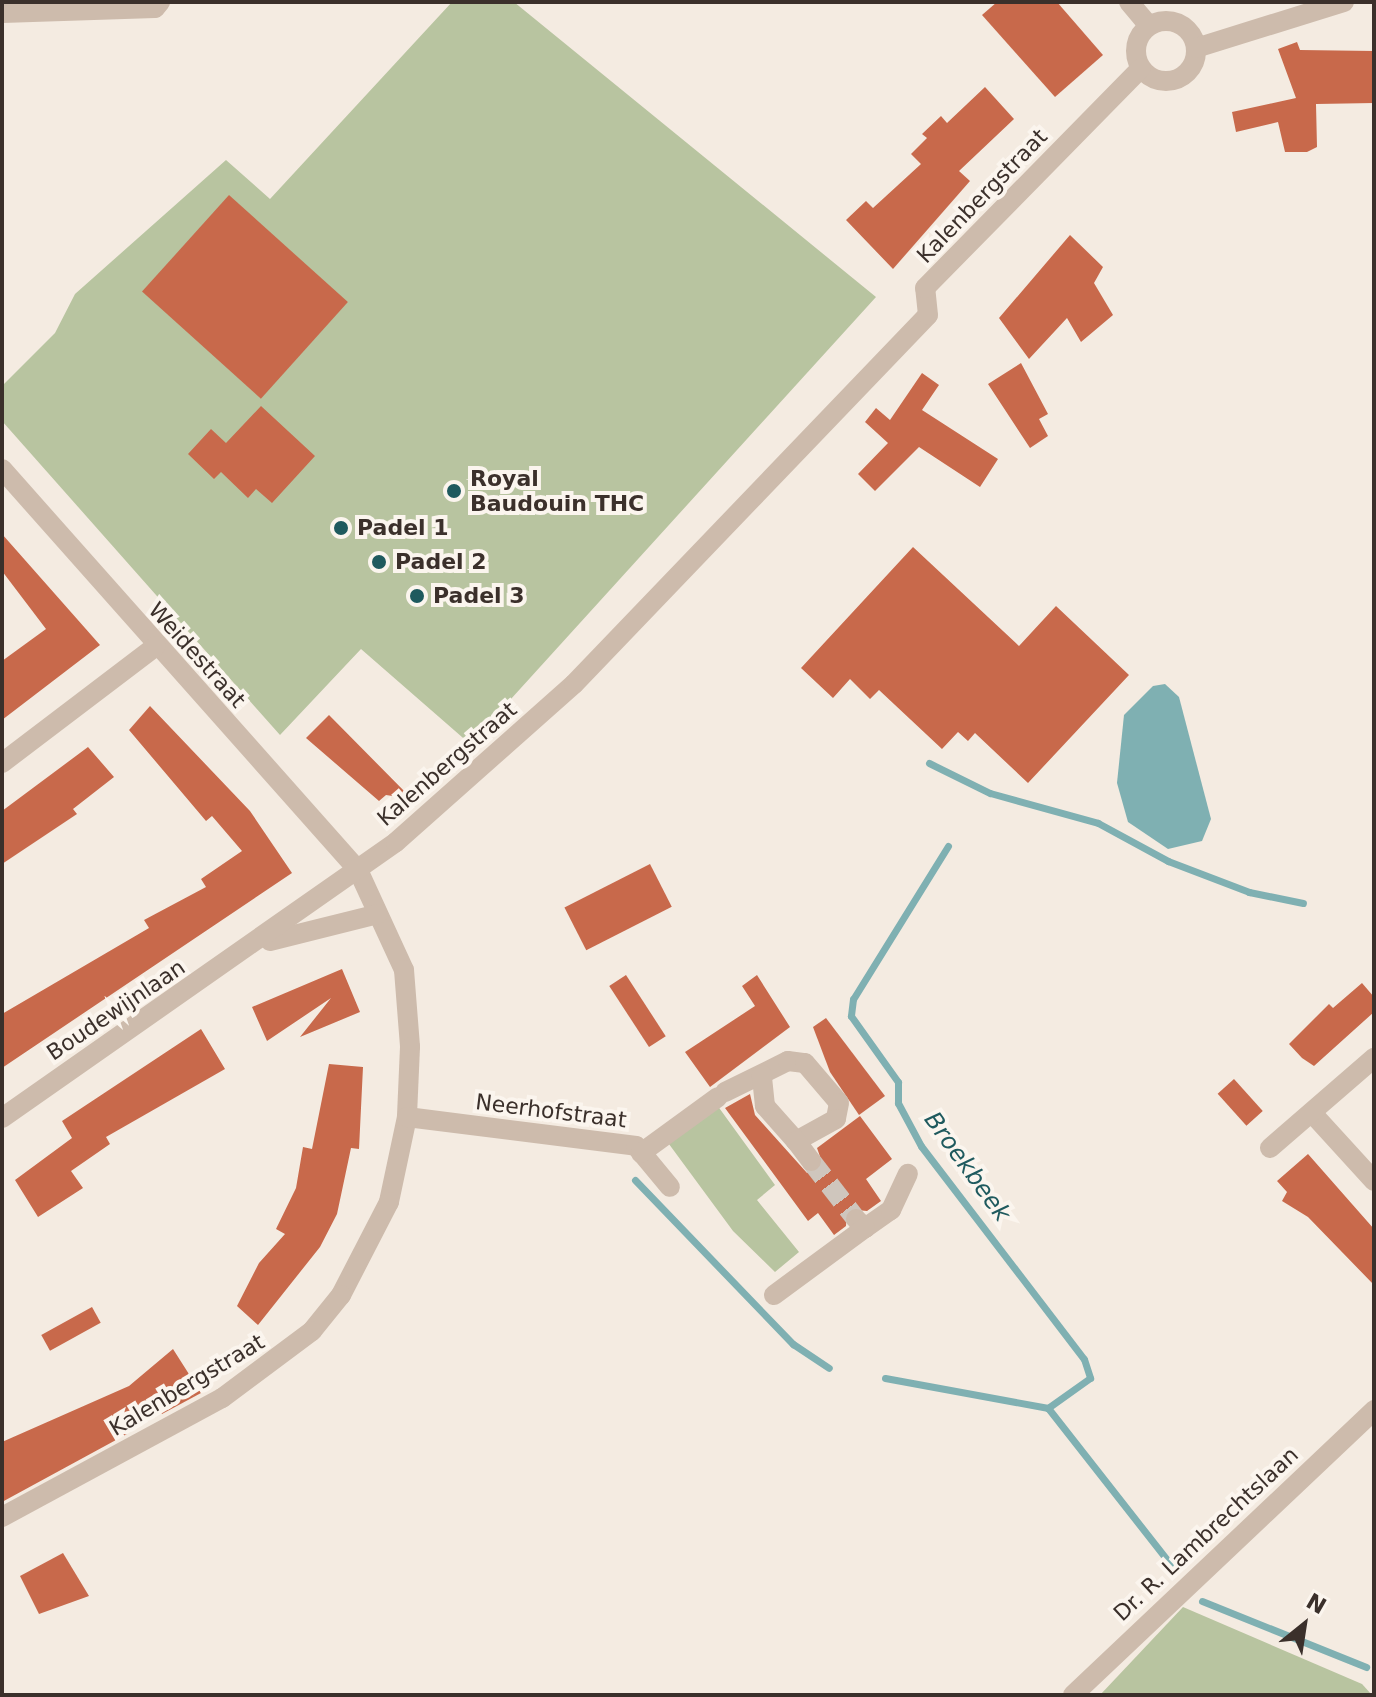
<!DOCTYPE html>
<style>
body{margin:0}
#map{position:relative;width:1376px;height:1697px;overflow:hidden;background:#f4ebe1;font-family:"DejaVu Sans",sans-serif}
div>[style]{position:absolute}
.green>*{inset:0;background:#b8c4a0}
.water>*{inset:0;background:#7fb0b2}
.stream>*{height:7px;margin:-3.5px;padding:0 3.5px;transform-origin:3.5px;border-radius:3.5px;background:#7fb0b2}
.building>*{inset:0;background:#c8694b;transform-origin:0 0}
.minor-tunnel>*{height:20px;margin-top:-10px;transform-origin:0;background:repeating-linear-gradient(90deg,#cfc6bd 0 20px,transparent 0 30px)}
.minor>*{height:20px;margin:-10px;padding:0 10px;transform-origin:10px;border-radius:10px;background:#cdbbac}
.minor>.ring{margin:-10px;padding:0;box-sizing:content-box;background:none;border:20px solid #cdbbac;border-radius:50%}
.dots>*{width:22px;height:22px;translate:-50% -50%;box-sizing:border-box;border:4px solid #fbf5ee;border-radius:50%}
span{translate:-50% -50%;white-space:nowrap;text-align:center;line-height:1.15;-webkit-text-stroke:8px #fbf5ee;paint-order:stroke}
.street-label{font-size:22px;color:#3b302b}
.poi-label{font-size:22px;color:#3b302b;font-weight:700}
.left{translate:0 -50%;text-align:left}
.water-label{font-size:24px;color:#1f5a5e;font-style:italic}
.frame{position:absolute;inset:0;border:4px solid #3b302b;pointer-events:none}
.north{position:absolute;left:1264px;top:1585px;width:80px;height:80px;-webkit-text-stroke:6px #fbf5ee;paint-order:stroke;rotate:30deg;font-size:22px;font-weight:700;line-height:32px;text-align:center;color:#3b302b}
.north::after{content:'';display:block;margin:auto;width:28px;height:36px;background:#3b302b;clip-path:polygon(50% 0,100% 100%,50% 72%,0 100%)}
</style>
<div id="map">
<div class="green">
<i style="clip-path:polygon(452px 2px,514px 2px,876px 297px,470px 744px,361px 649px,280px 735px,2px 421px,2px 386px,55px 333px,75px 294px,226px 160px,270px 199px)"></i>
<i style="clip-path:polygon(717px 1105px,775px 1185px,757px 1200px,799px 1252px,775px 1272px,733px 1231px,666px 1140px)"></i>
<i style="clip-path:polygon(1183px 1607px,1362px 1684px,1372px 1695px,1100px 1695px)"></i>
</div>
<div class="water">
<i style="clip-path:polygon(1165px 684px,1179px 697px,1211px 819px,1202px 841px,1168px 849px,1128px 822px,1117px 783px,1124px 715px,1153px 686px)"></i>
</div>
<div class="stream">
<i style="left:929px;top:763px;width:68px;rotate:26.2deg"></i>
<i style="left:990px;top:793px;width:112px;rotate:15.5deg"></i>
<i style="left:1098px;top:823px;width:80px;rotate:28.5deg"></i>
<i style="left:1168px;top:861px;width:87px;rotate:20.9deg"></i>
<i style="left:1249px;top:892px;width:55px;rotate:11.5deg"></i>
<i style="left:948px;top:846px;width:180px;rotate:121.8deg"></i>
<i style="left:853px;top:999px;width:17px;rotate:97deg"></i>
<i style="left:851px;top:1016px;width:81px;rotate:54.5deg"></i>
<i style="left:898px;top:1082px;width:21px;rotate:90deg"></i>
<i style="left:898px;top:1103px;width:49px;rotate:61.9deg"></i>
<i style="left:921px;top:1146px;width:268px;rotate:52.6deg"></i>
<i style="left:1084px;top:1359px;width:20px;rotate:72deg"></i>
<i style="left:1090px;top:1378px;width:52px;rotate:144.5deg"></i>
<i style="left:635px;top:1180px;width:228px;rotate:46.1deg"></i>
<i style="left:793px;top:1344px;width:43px;rotate:33.7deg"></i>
<i style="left:885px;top:1378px;width:166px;rotate:10.4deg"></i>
<i style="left:1048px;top:1408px;width:207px;rotate:51.9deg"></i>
<i style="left:1202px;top:1601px;width:177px;rotate:21.9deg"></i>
</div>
<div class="building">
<i style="clip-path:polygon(997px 2px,1057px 2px,1103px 55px,1055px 97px,982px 15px)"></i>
<i style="clip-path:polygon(1297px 42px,1300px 50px,1374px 51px,1374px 103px,1316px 104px,1317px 147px,1307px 152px,1285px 152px,1278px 122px,1236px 132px,1232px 112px,1296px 98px,1278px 49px)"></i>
<i style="clip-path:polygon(985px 87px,1014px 119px,959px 171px,970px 181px,893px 269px,846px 220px,866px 201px,873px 208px,921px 164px,911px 154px,927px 138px,922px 134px,941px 116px,947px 123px)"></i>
<i style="left:229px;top:195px;width:160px;height:130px;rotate:42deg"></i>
<i style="clip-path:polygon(1070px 235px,1103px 267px,1094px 283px,1113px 315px,1081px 342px,1067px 318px,1029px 359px,999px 318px)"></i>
<i style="clip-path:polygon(1021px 363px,1048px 414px,1039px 419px,1048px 436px,1030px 448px,988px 384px)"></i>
<i style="clip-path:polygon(922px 373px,939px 385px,922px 410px,998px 459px,980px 487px,919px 447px,875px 491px,858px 474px,888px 443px,865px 422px,876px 408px,890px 420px)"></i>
<i style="clip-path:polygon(261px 406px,315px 456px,272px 503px,256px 489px,248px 498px,221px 472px,214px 479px,188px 454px,211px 429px,226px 443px)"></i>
<i style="clip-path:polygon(2px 534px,100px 645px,2px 720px,2px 661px,46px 629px,2px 571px)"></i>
<i style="clip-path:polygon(913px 547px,1019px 646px,1056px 606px,1129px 675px,1028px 783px,975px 733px,968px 741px,958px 732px,942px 749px,879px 690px,870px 699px,850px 679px,833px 698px,801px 668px)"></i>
<i style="clip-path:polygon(150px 706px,250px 811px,292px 873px,2px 1068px,2px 1014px,149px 928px,144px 920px,206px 887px,201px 879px,242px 851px,212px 816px,206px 821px,129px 730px)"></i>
<i style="clip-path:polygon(329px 715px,412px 799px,386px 795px,379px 801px,306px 738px)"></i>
<i style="clip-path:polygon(88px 747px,114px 777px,73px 809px,77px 814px,2px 864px,2px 811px)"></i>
<i style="left:650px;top:864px;width:48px;height:96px;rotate:63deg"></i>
<i style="clip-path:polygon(342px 969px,360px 1012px,300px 1037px,331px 998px,267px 1041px,252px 1007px)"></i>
<i style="left:626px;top:975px;width:73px;height:20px;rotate:57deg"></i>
<i style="clip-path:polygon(757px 975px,790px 1027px,710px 1087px,685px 1052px,755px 1006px,742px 986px)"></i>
<i style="clip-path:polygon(1362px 983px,1374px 997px,1374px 1012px,1314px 1066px,1302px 1058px,1289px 1044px,1329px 1004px,1333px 1008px)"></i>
<i style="clip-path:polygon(826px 1018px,885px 1096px,859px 1115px,830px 1072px,813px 1027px)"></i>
<i style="clip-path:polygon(201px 1029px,225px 1069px,106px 1137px,110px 1144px,71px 1171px,83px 1188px,38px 1217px,15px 1180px,72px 1138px,62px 1121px)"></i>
<i style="clip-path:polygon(329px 1064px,363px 1067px,359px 1149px,351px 1148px,337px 1214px,320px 1247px,258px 1325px,237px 1306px,259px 1263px,285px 1234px,276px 1229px,296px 1188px,303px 1147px,312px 1149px)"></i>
<i style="left:1234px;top:1079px;width:43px;height:22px;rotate:48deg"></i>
<i style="clip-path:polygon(750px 1094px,755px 1115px,807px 1173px,823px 1165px,817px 1148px,860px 1116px,892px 1159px,866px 1179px,881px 1201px,867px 1211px,847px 1209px,846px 1226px,834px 1235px,818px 1213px,808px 1221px,725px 1108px)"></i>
<i style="clip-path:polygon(1308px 1154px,1374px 1229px,1374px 1285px,1308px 1217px,1282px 1201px,1287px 1192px,1277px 1181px)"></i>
<i style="left:92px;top:1307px;width:18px;height:58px;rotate:61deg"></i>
<i style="clip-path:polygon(173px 1349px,201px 1393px,162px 1414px,151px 1398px,118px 1418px,127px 1434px,2px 1502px,2px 1442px,129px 1386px)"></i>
<i style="clip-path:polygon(63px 1553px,89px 1596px,39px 1614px,20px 1576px)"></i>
</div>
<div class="minor-tunnel">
<i style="left:811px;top:1161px;width:73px;rotate:52.2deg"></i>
</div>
<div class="minor">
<i style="left:1129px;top:2px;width:31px;rotate:50deg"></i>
<i style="left:2px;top:13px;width:153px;rotate:-1.9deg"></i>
<i style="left:155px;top:8px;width:8px;rotate:-50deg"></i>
<i class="ring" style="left:1136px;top:21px;width:40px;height:40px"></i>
<i style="left:1196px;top:48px;width:155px;rotate:-17.3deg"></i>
<i style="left:2px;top:469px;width:536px;rotate:48.4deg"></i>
<i style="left:358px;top:870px;width:110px;rotate:65.3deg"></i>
<i style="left:404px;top:970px;width:77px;rotate:85.5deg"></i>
<i style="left:410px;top:1047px;width:70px;rotate:92.5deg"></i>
<i style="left:407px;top:1117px;width:87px;rotate:102deg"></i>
<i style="left:389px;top:1202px;width:105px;rotate:117.3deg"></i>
<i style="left:341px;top:1295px;width:46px;rotate:128.9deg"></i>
<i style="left:312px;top:1331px;width:112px;rotate:143.3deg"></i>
<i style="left:222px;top:1398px;width:250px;rotate:151.6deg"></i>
<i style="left:2px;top:763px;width:193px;rotate:-37.2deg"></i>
<i style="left:270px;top:941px;width:111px;rotate:-14deg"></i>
<i style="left:725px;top:1092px;width:70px;rotate:-26.2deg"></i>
<i style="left:788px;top:1061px;width:17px;rotate:7deg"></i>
<i style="left:805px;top:1063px;width:52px;rotate:49.6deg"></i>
<i style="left:839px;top:1103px;width:16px;rotate:101deg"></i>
<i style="left:836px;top:1119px;width:46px;rotate:151.2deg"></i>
<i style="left:796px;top:1141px;width:47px;rotate:-131.5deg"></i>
<i style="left:765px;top:1106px;width:31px;rotate:-96deg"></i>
<i style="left:1312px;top:1113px;width:92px;rotate:47.6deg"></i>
<i style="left:407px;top:1117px;width:231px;rotate:7.2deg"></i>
<i style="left:636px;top:1146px;width:53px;rotate:50.3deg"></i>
<i style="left:2px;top:1118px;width:481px;rotate:-35deg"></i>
<i style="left:396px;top:842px;width:238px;rotate:-41.6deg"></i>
<i style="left:574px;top:684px;width:511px;rotate:-46.19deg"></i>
<i style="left:928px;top:315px;width:27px;rotate:-96deg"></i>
<i style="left:925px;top:288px;width:308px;rotate:-45.5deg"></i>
<i style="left:796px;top:1141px;width:25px;rotate:53deg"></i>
<i style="left:1270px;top:1148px;width:138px;rotate:-40.9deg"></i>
<i style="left:641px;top:1153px;width:95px;rotate:-36deg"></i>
<i style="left:856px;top:1219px;width:13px;rotate:45deg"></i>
<i style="left:865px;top:1228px;width:32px;rotate:-35deg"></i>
<i style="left:891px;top:1210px;width:40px;rotate:-65deg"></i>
<i style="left:774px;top:1295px;width:113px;rotate:-36.4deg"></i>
<i style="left:1073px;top:1695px;width:415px;rotate:-43.4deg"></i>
</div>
<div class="dots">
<i style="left:454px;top:491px;background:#1f5a5e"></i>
<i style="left:341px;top:528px;background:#1f5a5e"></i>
<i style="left:379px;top:562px;background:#1f5a5e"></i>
<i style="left:417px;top:596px;background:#1f5a5e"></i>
</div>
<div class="street-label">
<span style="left:982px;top:196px;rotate:-46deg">Kalenbergstraat</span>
<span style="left:197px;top:655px;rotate:48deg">Weidestraat</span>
<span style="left:447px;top:764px;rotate:-41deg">Kalenbergstraat</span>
<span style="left:116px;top:1010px;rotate:-34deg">Boudewijnlaan</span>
<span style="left:551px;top:1111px;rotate:7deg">Neerhofstraat</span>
<span style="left:187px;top:1385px;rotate:-31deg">Kalenbergstraat</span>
<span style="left:1206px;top:1534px;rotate:-43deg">Dr. R. Lambrechtslaan</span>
</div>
<div class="poi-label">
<span class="left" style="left:470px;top:491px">Royal<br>Baudouin THC</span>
<span class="left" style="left:357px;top:528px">Padel 1</span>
<span class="left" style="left:395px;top:562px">Padel 2</span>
<span class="left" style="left:433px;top:596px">Padel 3</span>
</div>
<div class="water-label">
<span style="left:967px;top:1167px;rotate:54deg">Broekbeek</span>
</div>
<div class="frame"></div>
<div class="north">N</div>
</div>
